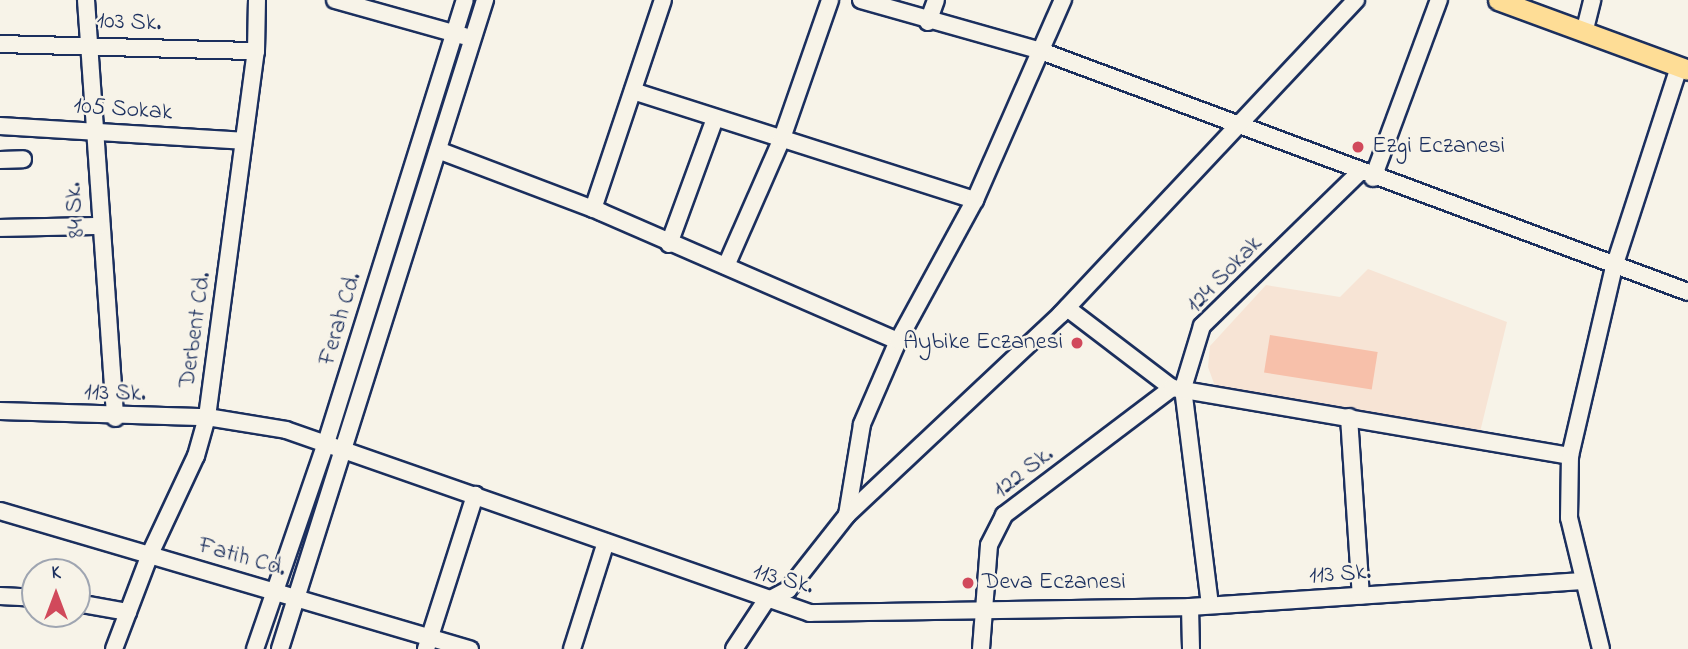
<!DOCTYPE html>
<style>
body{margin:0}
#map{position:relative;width:1688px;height:649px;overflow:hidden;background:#f7f3e8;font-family:"Indie Flower",sans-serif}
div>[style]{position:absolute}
.built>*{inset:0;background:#f7e4d5}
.building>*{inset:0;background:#f7c0aa;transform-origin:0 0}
.roads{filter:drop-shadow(2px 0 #1b2f5e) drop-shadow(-2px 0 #1b2f5e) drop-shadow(0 2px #1b2f5e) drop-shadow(0 -2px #1b2f5e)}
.minor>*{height:16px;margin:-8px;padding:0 8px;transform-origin:8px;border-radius:8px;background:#f7f3e8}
.major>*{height:19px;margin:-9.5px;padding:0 9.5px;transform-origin:9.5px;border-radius:9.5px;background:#fedd96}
.dots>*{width:19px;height:19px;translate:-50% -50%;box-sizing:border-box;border:4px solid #f7f3e8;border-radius:50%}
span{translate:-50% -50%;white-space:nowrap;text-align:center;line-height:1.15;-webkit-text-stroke:5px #f7f3e8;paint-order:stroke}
.street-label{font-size:24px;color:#1b2f5e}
.poi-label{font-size:24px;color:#1b2f5e}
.left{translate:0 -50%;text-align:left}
.right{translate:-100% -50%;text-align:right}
.north{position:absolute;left:21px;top:558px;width:70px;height:70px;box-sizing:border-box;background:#f7f3e8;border:2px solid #9fa5b1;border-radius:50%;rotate:0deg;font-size:19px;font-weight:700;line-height:28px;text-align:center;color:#1b2f5e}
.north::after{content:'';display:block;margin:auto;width:24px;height:32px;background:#d1495b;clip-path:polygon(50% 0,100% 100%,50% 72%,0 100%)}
</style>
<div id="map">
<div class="built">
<i style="clip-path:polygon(1368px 269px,1507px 322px,1479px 436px,1216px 389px,1208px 367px,1210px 346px,1266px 285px,1340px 297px)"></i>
</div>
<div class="building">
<i style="left:1270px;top:335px;width:109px;height:38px;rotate:9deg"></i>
</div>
<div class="roads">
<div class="minor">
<i style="left:86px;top:0;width:419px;rotate:86deg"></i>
<i style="left:335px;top:0;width:134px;rotate:15.6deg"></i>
<i style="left:861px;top:0;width:187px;rotate:15.8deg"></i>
<i style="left:1041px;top:51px;width:690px;rotate:20.43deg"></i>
<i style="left:928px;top:22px;width:23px;rotate:-70deg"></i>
<i style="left:1585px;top:29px;width:30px;rotate:-76deg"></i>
<i style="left:0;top:44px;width:256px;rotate:1.6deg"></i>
<i style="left:633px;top:91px;width:359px;rotate:17.7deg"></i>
<i style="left:0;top:126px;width:243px;rotate:3.5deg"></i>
<i style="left:438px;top:150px;width:174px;rotate:20.8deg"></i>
<i style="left:601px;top:212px;width:324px;rotate:23.5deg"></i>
<i style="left:0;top:160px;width:23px;rotate:-2deg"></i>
<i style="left:1373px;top:178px;width:190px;rotate:-69.7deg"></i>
<i style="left:593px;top:209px;width:220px;rotate:-71.5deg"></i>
<i style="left:0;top:228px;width:99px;rotate:-1.2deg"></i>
<i style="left:669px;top:244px;width:134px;rotate:-69.9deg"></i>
<i style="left:726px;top:266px;width:137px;rotate:-66.3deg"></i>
<i style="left:781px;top:141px;width:149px;rotate:-70.8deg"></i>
<i style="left:1067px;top:308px;width:132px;rotate:37.3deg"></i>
<i style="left:0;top:411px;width:207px;rotate:1.7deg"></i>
<i style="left:207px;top:417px;width:80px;rotate:9.3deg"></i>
<i style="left:286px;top:430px;width:555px;rotate:19.25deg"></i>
<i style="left:810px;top:613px;width:380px;rotate:-0.9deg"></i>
<i style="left:1190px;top:607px;width:393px;rotate:-3.8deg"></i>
<i style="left:1349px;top:417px;width:179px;rotate:86.2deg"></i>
<i style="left:0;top:511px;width:490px;rotate:16.4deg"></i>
<i style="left:847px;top:515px;width:92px;rotate:-80.6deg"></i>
<i style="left:862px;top:424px;width:90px;rotate:-66.6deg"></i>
<i style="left:898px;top:341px;width:161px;rotate:-61.4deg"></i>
<i style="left:975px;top:200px;width:219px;rotate:-66.3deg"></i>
<i style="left:0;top:596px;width:35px;rotate:3deg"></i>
<i style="left:77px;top:603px;width:52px;rotate:10deg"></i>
<i style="left:1210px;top:605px;width:219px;rotate:-97.1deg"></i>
<i style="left:1183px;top:388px;width:65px;rotate:-73deg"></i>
<i style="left:1202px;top:326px;width:219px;rotate:-44.3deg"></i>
<i style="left:1190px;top:607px;width:42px;rotate:88.6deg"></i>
<i style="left:114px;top:649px;width:102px;rotate:-69.2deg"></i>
<i style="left:150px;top:554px;width:108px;rotate:-64.9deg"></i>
<i style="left:196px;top:456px;width:41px;rotate:-74.2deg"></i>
<i style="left:207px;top:417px;width:369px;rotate:-82.4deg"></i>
<i style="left:256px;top:51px;width:51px;rotate:-88.9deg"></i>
<i style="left:255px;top:649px;width:218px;rotate:-71deg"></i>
<i style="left:326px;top:443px;width:464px;rotate:-72.6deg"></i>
<i style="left:280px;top:649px;width:681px;rotate:-72.47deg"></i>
<i style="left:426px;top:649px;width:162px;rotate:-72.3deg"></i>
<i style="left:572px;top:649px;width:112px;rotate:-72.4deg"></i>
<i style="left:734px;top:649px;width:56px;rotate:-56.6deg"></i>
<i style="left:765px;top:602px;width:26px;rotate:-28deg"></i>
<i style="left:788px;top:590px;width:95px;rotate:-51.8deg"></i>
<i style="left:847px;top:515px;width:294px;rotate:-43.2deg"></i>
<i style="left:1061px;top:314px;width:431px;rotate:-46.8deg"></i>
<i style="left:981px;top:649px;width:104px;rotate:-85.6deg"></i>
<i style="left:989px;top:545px;width:34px;rotate:-63deg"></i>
<i style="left:1004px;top:515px;width:211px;rotate:-37.1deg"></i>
<i style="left:1172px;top:388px;width:404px;rotate:9.7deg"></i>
<i style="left:1601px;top:649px;width:135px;rotate:-103.7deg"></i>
<i style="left:1569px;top:518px;width:62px;rotate:-89.1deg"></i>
<i style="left:1570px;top:456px;width:194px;rotate:-76.9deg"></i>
<i style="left:1614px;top:267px;width:210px;rotate:-72deg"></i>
</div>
<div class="major">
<i style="left:1498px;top:0;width:202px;rotate:20.2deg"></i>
</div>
</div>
<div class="dots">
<i style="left:1358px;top:147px;background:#d1495b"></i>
<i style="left:1077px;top:343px;background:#d1495b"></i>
<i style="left:968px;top:583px;background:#d1495b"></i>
</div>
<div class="street-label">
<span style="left:129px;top:23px;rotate:2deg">103 Sk.</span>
<span style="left:123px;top:110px;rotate:4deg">105 Sokak</span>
<span style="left:76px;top:210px;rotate:-94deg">84 Sk.</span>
<span style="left:1225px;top:275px;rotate:-46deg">124 Sokak</span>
<span style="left:341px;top:319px;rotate:-73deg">Ferah Cd.</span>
<span style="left:196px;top:330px;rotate:-82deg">Derbent Cd.</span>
<span style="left:115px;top:394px;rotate:1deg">113 Sk.</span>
<span style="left:1024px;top:473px;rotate:-38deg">122 Sk.</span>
<span style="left:242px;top:558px;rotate:16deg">Fatih Cd.</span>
<span style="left:1340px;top:575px;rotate:-4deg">113 Sk.</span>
<span style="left:783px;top:580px;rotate:15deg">113 Sk.</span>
</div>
<div class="poi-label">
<span class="left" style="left:1372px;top:147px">Ezgi Eczanesi</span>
<span class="right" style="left:1063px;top:343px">Aybike Eczanesi</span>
<span class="left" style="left:982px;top:583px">Deva Eczanesi</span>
</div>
<div class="north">K</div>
</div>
